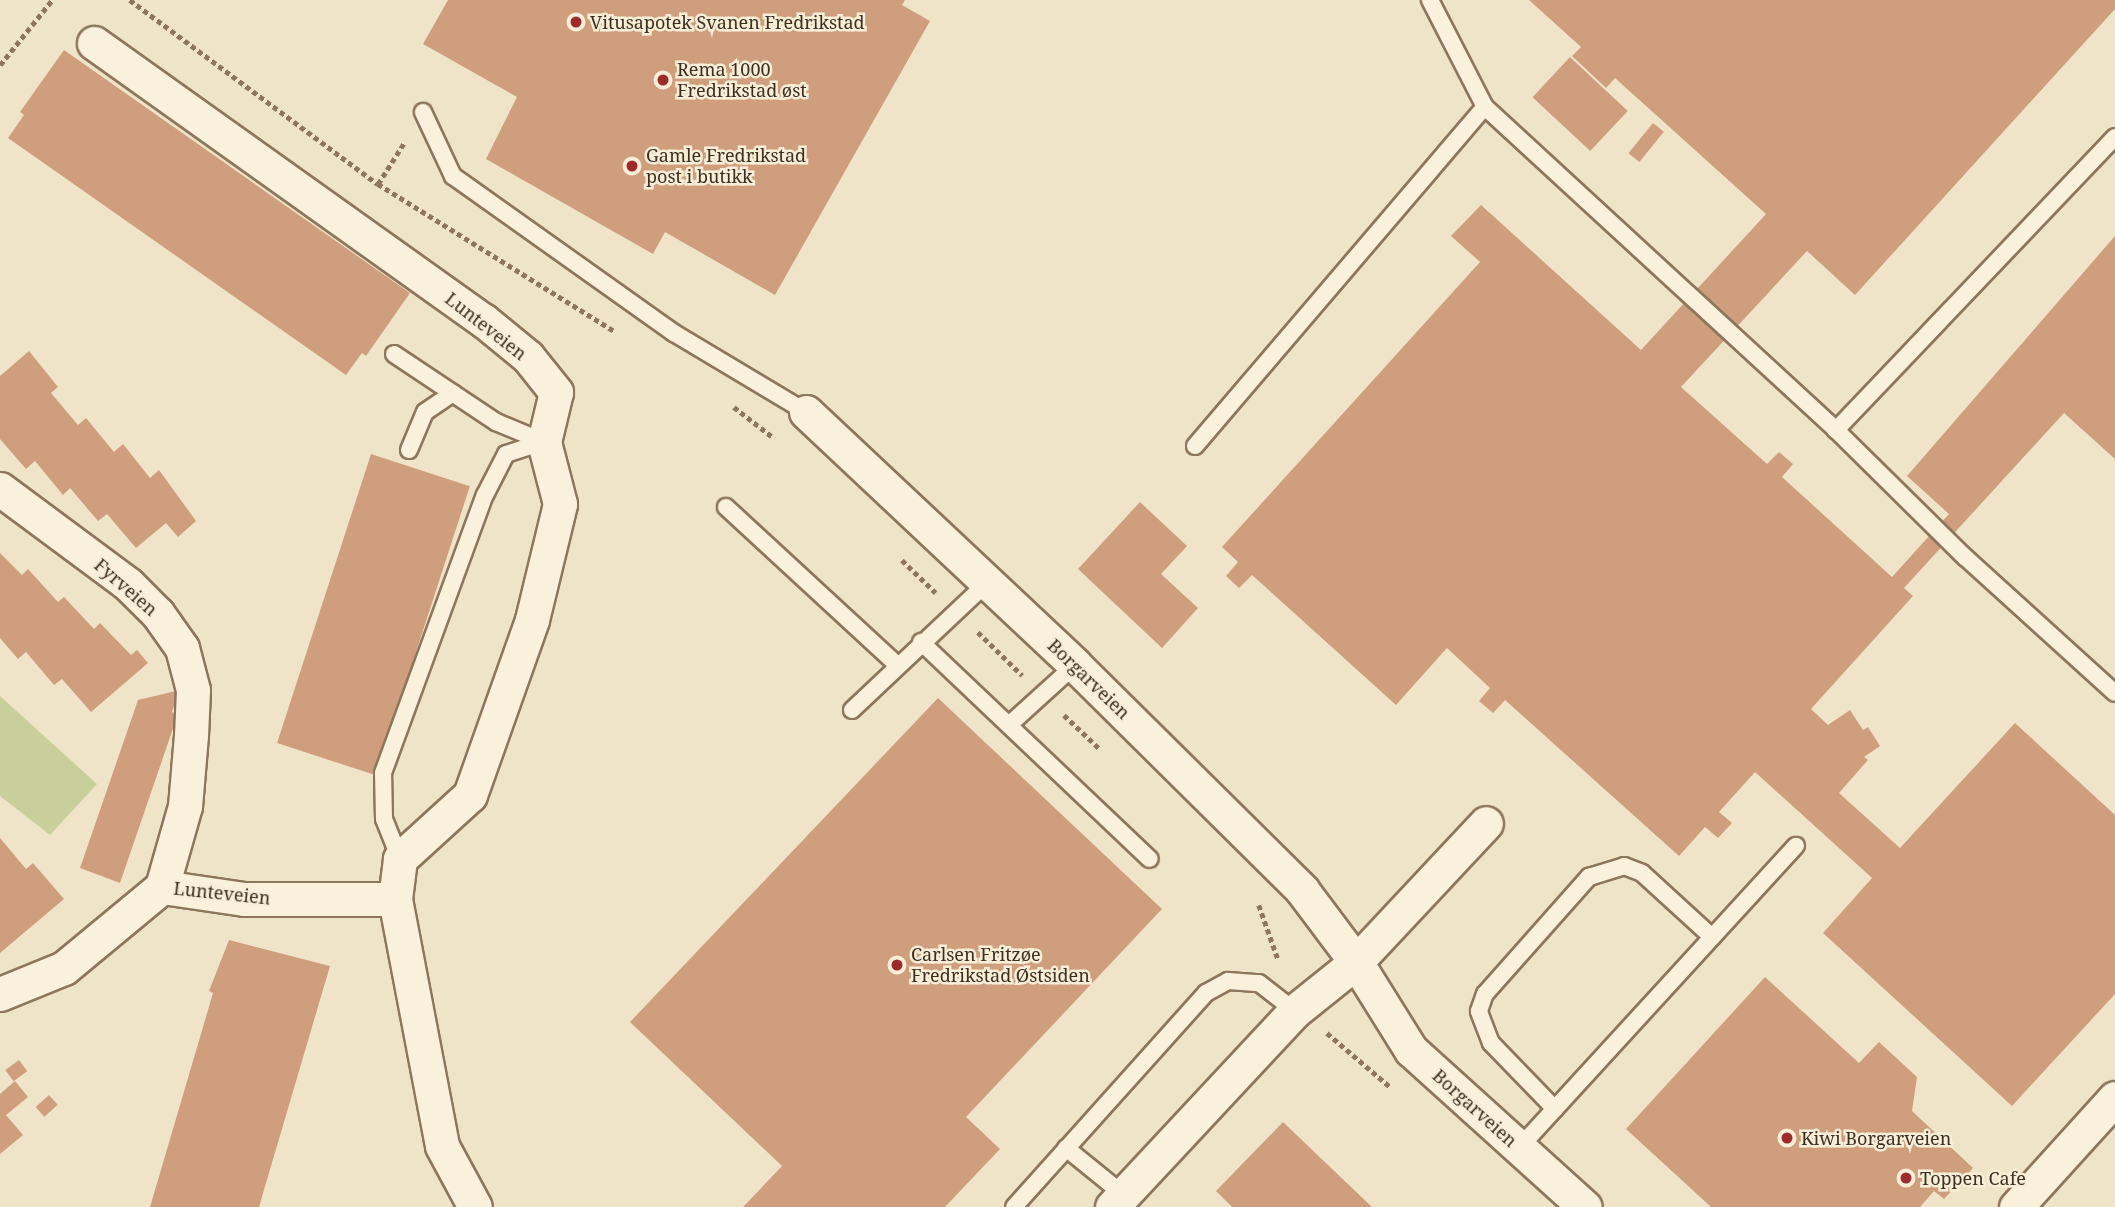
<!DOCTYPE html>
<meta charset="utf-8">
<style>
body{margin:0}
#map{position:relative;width:2115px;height:1207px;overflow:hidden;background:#f0e4c8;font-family:"Noto Serif",serif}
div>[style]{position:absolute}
.green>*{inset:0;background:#c9cf9b}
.building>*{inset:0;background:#cf9f7d;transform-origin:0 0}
.path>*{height:4.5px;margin-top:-2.25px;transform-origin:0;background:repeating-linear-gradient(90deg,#8d765c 0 5px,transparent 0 8.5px)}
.roads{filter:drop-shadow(2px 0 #8d765c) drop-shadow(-2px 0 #8d765c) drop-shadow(0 2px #8d765c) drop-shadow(0 -2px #8d765c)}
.service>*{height:16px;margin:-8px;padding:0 8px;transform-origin:8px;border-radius:8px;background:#faf1dc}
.minor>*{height:33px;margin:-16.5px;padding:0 16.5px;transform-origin:16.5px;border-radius:16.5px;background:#faf1dc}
.dots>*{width:19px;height:19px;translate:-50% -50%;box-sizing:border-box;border:4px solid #f7eed8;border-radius:50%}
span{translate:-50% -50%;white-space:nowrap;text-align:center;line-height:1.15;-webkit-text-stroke:5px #f7eed8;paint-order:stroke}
.poi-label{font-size:18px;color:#3d2e20}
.left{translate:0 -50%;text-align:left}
.street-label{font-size:18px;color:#3d2e20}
</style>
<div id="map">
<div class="green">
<i style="clip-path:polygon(0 696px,97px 784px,50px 835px,0 796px)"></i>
</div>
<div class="building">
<i style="clip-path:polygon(448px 0,905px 0,902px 5px,930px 21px,775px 295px,665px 232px,653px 254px,486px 159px,517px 97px,423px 44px)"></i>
<i style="clip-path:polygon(1529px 0,2115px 0,2115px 9px,1855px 295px,1807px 251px,1681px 387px,1767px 464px,1779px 452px,1793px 464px,1782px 477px,1892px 577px,1949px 514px,1907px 476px,2115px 236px,2115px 459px,2064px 413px,1904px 588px,1913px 596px,1811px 709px,1828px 725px,1850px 710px,1863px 730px,1868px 727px,1880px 746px,1864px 757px,1868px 760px,1839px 793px,1900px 848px,2015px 723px,2115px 815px,2115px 994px,2012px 1106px,1823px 933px,1872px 878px,1755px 772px,1719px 812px,1732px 823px,1718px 838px,1705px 827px,1679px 856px,1505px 700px,1493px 713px,1479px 701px,1490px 688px,1447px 648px,1396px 705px,1252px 575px,1239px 588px,1226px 576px,1238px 562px,1222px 547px,1480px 262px,1451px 236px,1481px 205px,1641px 350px,1766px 214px,1615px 78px,1606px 88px,1572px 56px,1581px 47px)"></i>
<i style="clip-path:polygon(64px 50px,410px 293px,366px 356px,362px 353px,346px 375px,8px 138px,24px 115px,20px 112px)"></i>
<i style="left:1570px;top:57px;width:79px;height:55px;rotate:43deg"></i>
<i style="left:1653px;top:123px;width:14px;height:39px;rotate:39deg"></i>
<i style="clip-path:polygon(29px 351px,58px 387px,51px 393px,78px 425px,86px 418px,114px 452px,123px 444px,150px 478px,159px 470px,196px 521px,178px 537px,166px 523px,136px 548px,107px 514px,98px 521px,70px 488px,63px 495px,35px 461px,26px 469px,0 439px,0 376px)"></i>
<i style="left:371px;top:454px;width:104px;height:304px;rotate:18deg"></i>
<i style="clip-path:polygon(1140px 502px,1187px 546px,1161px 574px,1198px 608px,1162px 648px,1078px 569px)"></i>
<i style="clip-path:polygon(0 553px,22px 575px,28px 569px,58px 602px,64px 597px,94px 629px,100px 623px,131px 655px,137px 650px,148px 663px,91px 712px,62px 679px,54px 685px,26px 652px,18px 659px,0 638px)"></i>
<i style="clip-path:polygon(180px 690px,172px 712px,178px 714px,120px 883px,80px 868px,138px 700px)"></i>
<i style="clip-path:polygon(938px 698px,1162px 909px,966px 1117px,1000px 1149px,945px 1207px,743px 1207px,782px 1166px,630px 1022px)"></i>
<i style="clip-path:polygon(0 838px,26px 869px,33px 863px,64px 899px,0 953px)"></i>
<i style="clip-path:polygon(229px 940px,330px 966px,259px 1207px,150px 1207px,213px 993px,209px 991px)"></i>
<i style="clip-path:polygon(1765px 977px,1859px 1063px,1879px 1042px,1917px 1077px,1912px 1111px,1973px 1168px,1944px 1199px,1934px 1191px,1920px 1207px,1711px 1207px,1626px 1129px)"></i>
<i style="left:19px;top:1060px;width:14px;height:17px;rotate:54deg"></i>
<i style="clip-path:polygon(15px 1081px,28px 1097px,6px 1115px,23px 1135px,0 1154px,0 1094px)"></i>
<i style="left:49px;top:1095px;width:13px;height:18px;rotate:48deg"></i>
<i style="clip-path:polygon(1283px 1122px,1372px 1207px,1232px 1207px,1216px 1191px)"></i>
</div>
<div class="path">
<i style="left:130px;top:0;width:309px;rotate:36.6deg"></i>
<i style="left:378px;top:184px;width:278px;rotate:31.9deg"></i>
<i style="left:0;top:65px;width:83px;rotate:-51.3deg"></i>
<i style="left:378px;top:184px;width:49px;rotate:-57.6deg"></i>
<i style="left:734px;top:407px;width:51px;rotate:37.8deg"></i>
<i style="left:902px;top:560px;width:47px;rotate:44.1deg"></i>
<i style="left:978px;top:632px;width:62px;rotate:44.3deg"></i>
<i style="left:1064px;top:715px;width:51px;rotate:43.4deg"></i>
<i style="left:1259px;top:905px;width:57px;rotate:70.6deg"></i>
<i style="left:1327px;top:1033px;width:82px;rotate:40.5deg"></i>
</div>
<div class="roads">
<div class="service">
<i style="left:1430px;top:0;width:120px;rotate:62.8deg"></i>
<i style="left:1485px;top:107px;width:477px;rotate:42.6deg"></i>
<i style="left:423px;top:112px;width:71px;rotate:64.9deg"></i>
<i style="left:453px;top:176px;width:271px;rotate:35.4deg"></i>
<i style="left:674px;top:333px;width:154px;rotate:30.9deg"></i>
<i style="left:2115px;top:137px;width:405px;rotate:133.6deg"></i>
<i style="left:1836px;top:430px;width:181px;rotate:44.6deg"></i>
<i style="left:1965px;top:557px;width:202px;rotate:42.2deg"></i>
<i style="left:394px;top:354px;width:123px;rotate:33.7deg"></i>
<i style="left:496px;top:422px;width:52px;rotate:22.6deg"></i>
<i style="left:1195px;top:446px;width:446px;rotate:-49.5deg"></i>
<i style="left:409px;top:450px;width:41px;rotate:-67.2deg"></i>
<i style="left:425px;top:412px;width:34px;rotate:-34deg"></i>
<i style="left:726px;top:507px;width:233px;rotate:42.7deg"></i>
<i style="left:921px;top:642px;width:315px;rotate:43.5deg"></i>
<i style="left:852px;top:710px;width:187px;rotate:-43.3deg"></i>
<i style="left:1010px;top:724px;width:88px;rotate:-42.2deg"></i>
<i style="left:400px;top:859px;width:43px;rotate:-111.8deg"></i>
<i style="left:384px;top:819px;width:46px;rotate:-91.2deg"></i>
<i style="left:383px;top:773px;width:296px;rotate:-69.9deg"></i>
<i style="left:485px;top:495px;width:46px;rotate:-62.9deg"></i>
<i style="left:506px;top:454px;width:40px;rotate:-18deg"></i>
<i style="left:1555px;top:1109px;width:92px;rotate:-134.1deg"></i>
<i style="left:1491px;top:1043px;width:34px;rotate:-111deg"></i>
<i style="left:1479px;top:1011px;width:18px;rotate:-71deg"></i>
<i style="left:1485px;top:994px;width:157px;rotate:-48.4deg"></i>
<i style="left:1589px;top:877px;width:37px;rotate:-17deg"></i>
<i style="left:1624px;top:866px;width:19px;rotate:21deg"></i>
<i style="left:1642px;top:873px;width:95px;rotate:42.4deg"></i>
<i style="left:1066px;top:1148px;width:75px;rotate:39deg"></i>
<i style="left:1519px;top:1148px;width:410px;rotate:-47.5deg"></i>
<i style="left:1014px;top:1207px;width:288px;rotate:-48.1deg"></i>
<i style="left:1206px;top:993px;width:25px;rotate:-29deg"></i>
<i style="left:1228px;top:981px;width:31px;rotate:4deg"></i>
<i style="left:1259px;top:983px;width:46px;rotate:37.9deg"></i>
</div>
<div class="minor">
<i style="left:94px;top:43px;width:478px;rotate:35.5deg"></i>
<i style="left:483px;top:320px;width:58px;rotate:39.4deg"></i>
<i style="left:528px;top:357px;width:45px;rotate:51.3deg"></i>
<i style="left:556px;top:392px;width:51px;rotate:103.5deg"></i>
<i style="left:544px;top:442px;width:64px;rotate:75.5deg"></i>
<i style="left:560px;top:504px;width:119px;rotate:103.6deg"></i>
<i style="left:532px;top:620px;width:186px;rotate:109.5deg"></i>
<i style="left:470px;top:795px;width:95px;rotate:137.6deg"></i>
<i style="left:400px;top:859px;width:40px;rotate:97.1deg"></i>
<i style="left:395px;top:899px;width:251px;rotate:79.2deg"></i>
<i style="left:442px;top:1146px;width:69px;rotate:61.6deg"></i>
<i style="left:806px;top:412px;width:369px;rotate:43.2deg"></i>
<i style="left:1075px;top:665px;width:320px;rotate:44.7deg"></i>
<i style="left:1302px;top:890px;width:90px;rotate:53.1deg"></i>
<i style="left:1356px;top:962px;width:104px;rotate:58deg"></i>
<i style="left:1411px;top:1050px;width:234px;rotate:42.1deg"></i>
<i style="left:0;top:489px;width:159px;rotate:36.6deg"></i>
<i style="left:128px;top:584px;width:42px;rotate:45deg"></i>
<i style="left:158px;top:614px;width:42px;rotate:54.8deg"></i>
<i style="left:182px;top:648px;width:43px;rotate:75.3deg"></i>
<i style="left:193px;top:690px;width:45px;rotate:92.5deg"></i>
<i style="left:191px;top:735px;width:71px;rotate:94.8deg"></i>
<i style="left:185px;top:806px;width:84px;rotate:105.9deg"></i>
<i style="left:0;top:994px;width:69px;rotate:-22.1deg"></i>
<i style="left:64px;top:968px;width:127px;rotate:-39.6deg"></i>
<i style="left:162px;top:887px;width:83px;rotate:8.3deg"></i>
<i style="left:244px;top:899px;width:151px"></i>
<i style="left:1112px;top:1207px;width:268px;rotate:-47deg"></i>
<i style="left:1295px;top:1011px;width:78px;rotate:-38.8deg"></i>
<i style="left:1356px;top:962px;width:190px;rotate:-46.9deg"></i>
<i style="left:2016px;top:1207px;width:147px;rotate:-47.8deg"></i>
</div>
</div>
<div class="dots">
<i style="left:576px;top:22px;background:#9e2a2b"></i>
<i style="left:663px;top:80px;background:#9e2a2b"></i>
<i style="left:632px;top:166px;background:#9e2a2b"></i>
<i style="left:897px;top:965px;background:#9e2a2b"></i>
<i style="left:1787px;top:1138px;background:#9e2a2b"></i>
<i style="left:1906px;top:1178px;background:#9e2a2b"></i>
</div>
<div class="poi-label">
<span class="left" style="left:590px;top:22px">Vitusapotek Svanen Fredrikstad</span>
<span class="left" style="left:677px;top:80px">Rema 1000<br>Fredrikstad øst</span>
<span class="left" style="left:646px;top:166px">Gamle Fredrikstad<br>post i butikk</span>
<span class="left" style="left:911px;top:965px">Carlsen Fritzøe<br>Fredrikstad Østsiden</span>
<span class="left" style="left:1801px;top:1138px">Kiwi Borgarveien</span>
<span class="left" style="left:1920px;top:1178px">Toppen Cafe</span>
</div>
<div class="street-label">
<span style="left:486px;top:326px;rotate:38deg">Lunteveien</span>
<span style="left:126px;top:587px;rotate:41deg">Fyrveien</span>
<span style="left:1089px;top:679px;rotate:44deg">Borgarveien</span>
<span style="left:222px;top:893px;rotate:6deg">Lunteveien</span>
<span style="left:1475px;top:1108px;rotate:42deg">Borgarveien</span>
</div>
</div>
